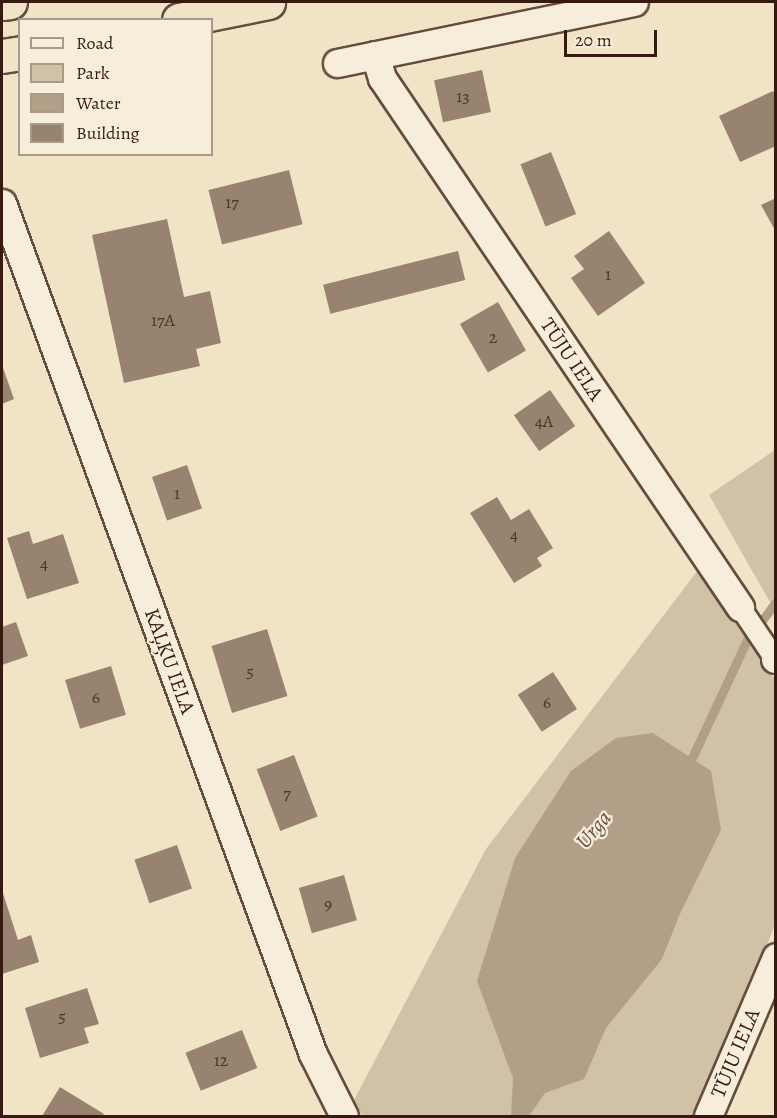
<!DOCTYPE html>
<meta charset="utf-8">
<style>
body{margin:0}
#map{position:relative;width:777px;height:1118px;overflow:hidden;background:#f1e4c6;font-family:Alegreya,serif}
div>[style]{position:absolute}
.green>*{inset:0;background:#d1c2a7}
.water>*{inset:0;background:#b19f88}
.stream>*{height:9px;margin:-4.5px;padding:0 4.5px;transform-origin:4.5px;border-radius:4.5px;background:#b19f88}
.building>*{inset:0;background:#97836f;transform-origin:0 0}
.roads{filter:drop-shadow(2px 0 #654c3e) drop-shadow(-2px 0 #654c3e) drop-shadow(0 2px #654c3e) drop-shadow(0 -2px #654c3e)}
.pedestrian>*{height:20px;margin:-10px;padding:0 10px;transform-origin:10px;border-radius:10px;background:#f6edda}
.minor>*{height:27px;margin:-13.5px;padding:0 13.5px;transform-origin:13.5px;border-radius:13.5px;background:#f6edda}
.trunk>*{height:33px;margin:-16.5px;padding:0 16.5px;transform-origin:16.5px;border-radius:16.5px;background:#f1e4c6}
span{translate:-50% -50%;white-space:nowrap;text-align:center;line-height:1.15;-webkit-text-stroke:4.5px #f6edda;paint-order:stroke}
.number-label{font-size:18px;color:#4e3428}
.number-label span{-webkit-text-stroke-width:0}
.street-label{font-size:21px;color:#361a10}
.water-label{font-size:22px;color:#674f40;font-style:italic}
.frame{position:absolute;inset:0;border:3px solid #361a10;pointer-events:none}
.legend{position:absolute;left:18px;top:18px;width:195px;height:138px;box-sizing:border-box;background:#f6edda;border:2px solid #a99989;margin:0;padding:8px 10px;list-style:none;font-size:18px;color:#361a10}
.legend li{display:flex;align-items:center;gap:12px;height:30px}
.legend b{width:30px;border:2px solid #a99989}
.scale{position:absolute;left:564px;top:30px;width:93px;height:27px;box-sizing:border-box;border:3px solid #361a10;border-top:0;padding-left:8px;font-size:18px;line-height:21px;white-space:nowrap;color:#361a10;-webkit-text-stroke:4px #f6edda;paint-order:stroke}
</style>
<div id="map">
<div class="green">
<i style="clip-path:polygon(775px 450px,775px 611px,709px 495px)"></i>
<i style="clip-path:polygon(698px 570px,776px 681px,775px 924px,710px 1095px,699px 1116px,363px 1116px,353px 1102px,486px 849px)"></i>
</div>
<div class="water">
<i style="clip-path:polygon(653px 733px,711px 771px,721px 830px,679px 916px,662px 959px,606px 1028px,584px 1079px,545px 1093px,529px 1116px,511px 1116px,513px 1078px,477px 981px,515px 858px,571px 771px,616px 738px)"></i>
</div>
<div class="stream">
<i style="left:682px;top:768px;width:12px;rotate:-42deg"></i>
<i style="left:691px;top:760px;width:132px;rotate:-65deg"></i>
<i style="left:747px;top:640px;width:48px;rotate:-52.7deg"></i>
</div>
<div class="building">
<i style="left:482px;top:70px;width:43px;height:49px;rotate:78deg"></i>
<i style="clip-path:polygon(773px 91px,776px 97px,776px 146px,740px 162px,719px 116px)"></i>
<i style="left:551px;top:152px;width:67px;height:33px;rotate:68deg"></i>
<i style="left:289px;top:170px;width:56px;height:83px;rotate:76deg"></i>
<i style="clip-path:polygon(776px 198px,776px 232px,761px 205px)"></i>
<i style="clip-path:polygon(167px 219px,184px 297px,210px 291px,221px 343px,196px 349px,200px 366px,124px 383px,92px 235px)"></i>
<i style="clip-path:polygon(609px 231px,645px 283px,598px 316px,571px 278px,584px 269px,574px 256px)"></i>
<i style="left:458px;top:251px;width:30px;height:139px;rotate:76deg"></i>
<i style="left:498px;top:302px;width:56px;height:44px;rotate:60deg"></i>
<i style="clip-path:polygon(2px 365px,14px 399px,2px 404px)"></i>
<i style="left:550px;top:390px;width:44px;height:44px;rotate:55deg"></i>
<i style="left:187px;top:465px;width:46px;height:37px;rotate:71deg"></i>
<i style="clip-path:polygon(497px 497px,511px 520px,529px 509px,553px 548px,537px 558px,542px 566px,514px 583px,470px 513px)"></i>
<i style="clip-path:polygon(29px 531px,33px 544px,63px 534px,79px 583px,27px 599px,7px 538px)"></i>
<i style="clip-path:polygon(16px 622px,28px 656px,2px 665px,2px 627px)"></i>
<i style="left:267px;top:629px;width:70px;height:58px;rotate:73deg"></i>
<i style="left:111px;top:666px;width:51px;height:48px;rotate:73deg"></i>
<i style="left:553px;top:672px;width:44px;height:42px;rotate:57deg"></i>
<i style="left:294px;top:755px;width:66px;height:40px;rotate:69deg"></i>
<i style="left:177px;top:845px;width:46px;height:45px;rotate:71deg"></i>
<i style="left:344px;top:875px;width:47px;height:47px;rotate:74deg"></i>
<i style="clip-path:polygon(2px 890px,18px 940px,31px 935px,39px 962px,2px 974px)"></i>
<i style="clip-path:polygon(87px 988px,99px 1024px,84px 1028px,89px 1043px,40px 1058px,25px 1008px)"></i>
<i style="left:242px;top:1030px;width:41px;height:61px;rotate:68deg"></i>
<i style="clip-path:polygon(60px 1087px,104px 1114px,102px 1116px,42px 1116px)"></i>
</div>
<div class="roads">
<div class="pedestrian">
<i style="left:740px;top:607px;width:63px;rotate:56.1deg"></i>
</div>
<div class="minor">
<i style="left:375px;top:55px;width:24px;rotate:73deg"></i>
<i style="left:382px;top:78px;width:639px;rotate:55.91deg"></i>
<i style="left:337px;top:63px;width:303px;rotate:-11.6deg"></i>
<i style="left:2px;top:203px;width:906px;rotate:69.93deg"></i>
<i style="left:313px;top:1054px;width:69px;rotate:63.4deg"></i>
<i style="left:775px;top:659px;width:1px"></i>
<i style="left:708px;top:1116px;width:173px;rotate:-66.8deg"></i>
</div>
<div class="trunk">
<i style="left:2px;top:3px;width:8px;rotate:-7deg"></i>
<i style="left:179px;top:20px;width:91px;rotate:-11.4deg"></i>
<i style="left:2px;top:56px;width:18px;rotate:-9deg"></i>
</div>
</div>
<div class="number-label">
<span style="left:463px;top:96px">13</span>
<span style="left:232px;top:202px">17</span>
<span style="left:608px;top:274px">1</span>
<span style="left:163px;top:320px">17A</span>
<span style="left:493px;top:337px">2</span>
<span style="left:544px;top:421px">4A</span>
<span style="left:177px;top:493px">1</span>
<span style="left:514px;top:534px">4</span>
<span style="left:44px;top:563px">4</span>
<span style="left:250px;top:671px">5</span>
<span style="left:96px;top:697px">6</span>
<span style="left:547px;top:702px">6</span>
<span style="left:287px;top:793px">7</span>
<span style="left:328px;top:904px">9</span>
<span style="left:62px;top:1016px">5</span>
<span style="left:221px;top:1060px">12</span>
</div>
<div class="street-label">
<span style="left:572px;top:359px;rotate:56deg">TŪJU IELA</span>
<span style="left:170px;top:661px;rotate:70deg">KAĻĶU IELA</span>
<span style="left:735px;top:1053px;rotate:-67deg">TŪJU IELA</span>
</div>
<div class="water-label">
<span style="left:594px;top:830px;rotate:-50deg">Urga</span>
</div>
<div class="frame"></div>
<ul class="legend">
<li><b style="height:8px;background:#f6edda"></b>Road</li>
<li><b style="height:16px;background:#d1c2a7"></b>Park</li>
<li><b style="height:16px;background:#b19f88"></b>Water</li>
<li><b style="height:16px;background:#97836f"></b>Building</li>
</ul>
<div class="scale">20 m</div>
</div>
